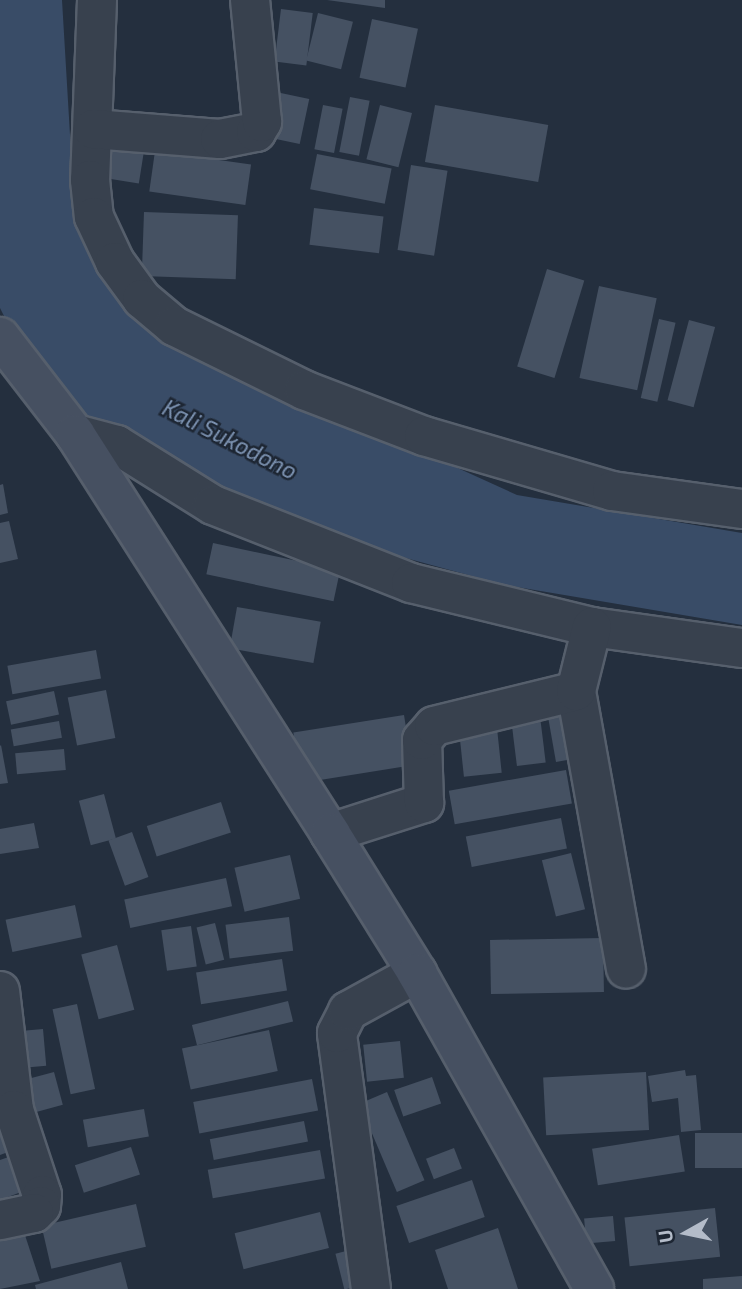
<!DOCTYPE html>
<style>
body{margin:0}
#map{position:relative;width:742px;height:1289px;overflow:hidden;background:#242f3e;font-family:"Exo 2",sans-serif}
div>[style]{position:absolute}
.water>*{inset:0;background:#394c67}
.building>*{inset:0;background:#455162;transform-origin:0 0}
.roads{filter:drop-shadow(2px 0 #565f6c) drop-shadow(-2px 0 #565f6c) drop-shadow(0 2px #565f6c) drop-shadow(0 -2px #565f6c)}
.minor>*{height:38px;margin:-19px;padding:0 19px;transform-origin:19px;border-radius:19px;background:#38414e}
.secondary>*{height:38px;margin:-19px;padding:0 19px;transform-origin:19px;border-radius:19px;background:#465061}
span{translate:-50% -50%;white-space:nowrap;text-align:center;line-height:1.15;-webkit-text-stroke:5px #1d2633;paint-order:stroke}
.water-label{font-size:23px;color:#7c92b1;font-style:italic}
.north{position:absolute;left:651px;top:1198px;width:70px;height:70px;-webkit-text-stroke:5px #1d2633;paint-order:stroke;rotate:261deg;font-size:19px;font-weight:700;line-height:28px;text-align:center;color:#b4bcc9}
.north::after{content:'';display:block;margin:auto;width:24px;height:32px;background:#b4bcc9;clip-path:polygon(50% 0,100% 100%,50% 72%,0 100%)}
</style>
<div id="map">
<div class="water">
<i style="clip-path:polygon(0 0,62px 0,75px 219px,143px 325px,517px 495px,742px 533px,742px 625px,505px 585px,380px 551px,228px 499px,104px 432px,58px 393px,18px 344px,0 308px)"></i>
</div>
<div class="building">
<i style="clip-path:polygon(327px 0,385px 0,385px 8px)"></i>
<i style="left:281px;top:9px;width:32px;height:53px;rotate:7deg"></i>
<i style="left:318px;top:13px;width:36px;height:49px;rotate:14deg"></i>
<i style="left:372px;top:19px;width:47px;height:60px;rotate:12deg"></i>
<i style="left:276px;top:92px;width:34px;height:46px;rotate:12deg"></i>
<i style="left:350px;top:97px;width:20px;height:56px;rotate:11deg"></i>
<i style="left:323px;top:105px;width:20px;height:45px;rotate:11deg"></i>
<i style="left:380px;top:105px;width:33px;height:56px;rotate:14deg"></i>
<i style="left:435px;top:105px;width:115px;height:58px;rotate:10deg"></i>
<i style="left:101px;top:141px;width:44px;height:36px;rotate:9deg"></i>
<i style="left:155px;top:151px;width:97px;height:41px;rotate:8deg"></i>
<i style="left:317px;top:154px;width:76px;height:36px;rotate:11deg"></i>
<i style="left:411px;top:165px;width:37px;height:86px;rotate:9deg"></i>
<i style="left:314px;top:208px;width:70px;height:37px;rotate:7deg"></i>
<i style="left:144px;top:212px;width:94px;height:64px;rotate:2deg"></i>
<i style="left:547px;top:269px;width:39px;height:102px;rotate:17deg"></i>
<i style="left:599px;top:286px;width:59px;height:94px;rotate:12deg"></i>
<i style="left:659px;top:319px;width:17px;height:81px;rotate:13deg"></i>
<i style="left:689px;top:320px;width:27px;height:83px;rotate:15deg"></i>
<i style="clip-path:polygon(3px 484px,8px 513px,0 515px,0 485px)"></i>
<i style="clip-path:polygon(9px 521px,18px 559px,0 563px,0 523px)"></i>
<i style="left:213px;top:543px;width:130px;height:32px;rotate:12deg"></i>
<i style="left:237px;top:607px;width:85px;height:42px;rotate:10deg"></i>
<i style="left:96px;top:650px;width:29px;height:90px;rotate:80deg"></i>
<i style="left:106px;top:690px;width:49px;height:39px;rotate:79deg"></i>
<i style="left:54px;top:691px;width:24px;height:49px;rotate:78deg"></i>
<i style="left:539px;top:708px;width:55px;height:29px;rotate:83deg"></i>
<i style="left:568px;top:709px;width:50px;height:21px;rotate:80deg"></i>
<i style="left:404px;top:715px;width:51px;height:112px;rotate:81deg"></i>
<i style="left:59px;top:721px;width:17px;height:49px;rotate:80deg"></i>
<i style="left:497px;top:728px;width:45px;height:38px;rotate:84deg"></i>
<i style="clip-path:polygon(1px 745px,8px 783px,0 784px,0 746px)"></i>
<i style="left:64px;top:749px;width:21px;height:49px;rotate:85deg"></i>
<i style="left:566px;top:770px;width:34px;height:119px;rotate:80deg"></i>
<i style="left:104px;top:794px;width:46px;height:26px;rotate:75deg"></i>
<i style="left:221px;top:802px;width:32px;height:78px;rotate:72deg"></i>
<i style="left:561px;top:818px;width:31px;height:97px;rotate:79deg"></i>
<i style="clip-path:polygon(34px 823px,39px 848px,0 854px,0 829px)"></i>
<i style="left:132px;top:832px;width:48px;height:25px;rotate:70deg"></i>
<i style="left:571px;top:853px;width:58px;height:30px;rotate:76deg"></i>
<i style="left:290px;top:855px;width:45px;height:57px;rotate:77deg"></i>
<i style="left:226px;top:878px;width:29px;height:104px;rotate:78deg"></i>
<i style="left:75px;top:905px;width:33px;height:71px;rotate:78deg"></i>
<i style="left:289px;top:917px;width:34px;height:64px;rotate:83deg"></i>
<i style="left:215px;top:923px;width:38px;height:19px;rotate:76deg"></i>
<i style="left:191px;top:926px;width:41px;height:30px;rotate:82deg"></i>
<i style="left:603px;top:938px;width:54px;height:113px;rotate:89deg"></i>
<i style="left:117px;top:945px;width:67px;height:37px;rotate:75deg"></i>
<i style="left:282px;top:959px;width:32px;height:87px;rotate:81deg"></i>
<i style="left:288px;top:1001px;width:21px;height:99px;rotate:76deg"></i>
<i style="left:77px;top:1004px;width:87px;height:25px;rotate:78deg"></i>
<i style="left:43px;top:1029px;width:37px;height:31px;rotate:85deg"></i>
<i style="left:269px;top:1030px;width:42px;height:89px;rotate:78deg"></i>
<i style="left:400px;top:1041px;width:37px;height:37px;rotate:84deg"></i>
<i style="clip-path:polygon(685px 1070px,686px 1076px,696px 1075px,701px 1130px,681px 1132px,678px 1098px,652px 1102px,648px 1076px)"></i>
<i style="left:54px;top:1072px;width:34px;height:35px;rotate:75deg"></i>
<i style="left:646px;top:1072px;width:58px;height:103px;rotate:87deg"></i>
<i style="left:432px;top:1077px;width:28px;height:40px;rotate:71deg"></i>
<i style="left:312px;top:1079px;width:32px;height:121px;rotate:79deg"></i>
<i style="left:387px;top:1092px;width:96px;height:30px;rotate:67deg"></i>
<i style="left:144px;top:1109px;width:28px;height:62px;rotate:80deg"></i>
<i style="left:304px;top:1121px;width:21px;height:96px;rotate:79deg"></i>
<i style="clip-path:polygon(0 1128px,11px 1151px,0 1155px)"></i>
<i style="left:742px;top:1133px;width:35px;height:47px;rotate:90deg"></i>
<i style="left:679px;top:1135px;width:37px;height:88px;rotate:81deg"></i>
<i style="left:131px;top:1147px;width:29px;height:59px;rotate:72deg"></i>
<i style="left:454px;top:1148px;width:22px;height:30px;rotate:69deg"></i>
<i style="left:320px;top:1150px;width:29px;height:114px;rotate:80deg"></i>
<i style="clip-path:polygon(17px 1154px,29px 1189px,0 1200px,0 1160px)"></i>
<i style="left:472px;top:1180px;width:39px;height:80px;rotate:71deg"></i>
<i style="left:136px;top:1204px;width:44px;height:97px;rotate:77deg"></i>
<i style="left:715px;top:1208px;width:49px;height:91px;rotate:84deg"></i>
<i style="left:320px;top:1212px;width:37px;height:88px;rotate:76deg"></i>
<i style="left:613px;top:1216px;width:25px;height:29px;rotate:85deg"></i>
<i style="clip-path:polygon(21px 1223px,40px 1281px,0 1289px,0 1230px)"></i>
<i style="clip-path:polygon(498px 1228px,518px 1289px,448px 1289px,435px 1250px)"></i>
<i style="left:350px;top:1250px;width:37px;height:15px;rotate:76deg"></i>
<i style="clip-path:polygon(121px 1262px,128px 1289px,36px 1289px,35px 1285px)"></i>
<i style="clip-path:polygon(742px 1276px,742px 1289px,703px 1289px,703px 1279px)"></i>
</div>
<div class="roads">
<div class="minor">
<i style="left:97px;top:0;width:180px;rotate:92.2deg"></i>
<i style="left:90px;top:180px;width:37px;rotate:84deg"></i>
<i style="left:94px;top:217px;width:50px;rotate:65deg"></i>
<i style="left:115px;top:262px;width:46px;rotate:53.9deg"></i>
<i style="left:142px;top:299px;width:42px;rotate:40.2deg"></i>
<i style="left:174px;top:326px;width:145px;rotate:26.2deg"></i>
<i style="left:304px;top:390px;width:129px;rotate:21deg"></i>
<i style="left:424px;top:436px;width:196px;rotate:16.3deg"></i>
<i style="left:612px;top:491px;width:131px;rotate:7.9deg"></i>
<i style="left:93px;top:129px;width:127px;rotate:4.5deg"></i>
<i style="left:220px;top:139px;width:37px;rotate:-11deg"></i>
<i style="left:256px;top:132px;width:12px;rotate:-59deg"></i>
<i style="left:262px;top:122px;width:123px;rotate:-95.6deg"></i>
<i style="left:75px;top:434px;width:43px;rotate:14.7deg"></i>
<i style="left:117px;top:445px;width:113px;rotate:32deg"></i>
<i style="left:213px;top:505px;width:213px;rotate:21.5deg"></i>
<i style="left:411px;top:583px;width:186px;rotate:13.7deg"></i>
<i style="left:592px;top:627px;width:151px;rotate:8deg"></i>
<i style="left:576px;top:691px;width:282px;rotate:79.8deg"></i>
<i style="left:330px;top:833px;width:99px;rotate:-17.7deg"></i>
<i style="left:424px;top:803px;width:63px;rotate:-91.8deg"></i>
<i style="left:422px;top:740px;width:18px;rotate:-49deg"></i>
<i style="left:434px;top:726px;width:146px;rotate:-13.8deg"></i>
<i style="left:576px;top:691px;width:66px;rotate:-76deg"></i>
<i style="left:0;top:991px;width:120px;rotate:83.3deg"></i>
<i style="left:14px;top:1110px;width:89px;rotate:71.8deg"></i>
<i style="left:42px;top:1195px;width:11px;rotate:95deg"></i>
<i style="left:41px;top:1206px;width:10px;rotate:135deg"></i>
<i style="left:34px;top:1213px;width:35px;rotate:168deg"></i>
<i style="left:371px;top:1289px;width:258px;rotate:-97.6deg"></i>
<i style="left:337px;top:1033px;width:25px;rotate:-63deg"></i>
<i style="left:348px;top:1011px;width:79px;rotate:-28.8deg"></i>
</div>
<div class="secondary">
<i style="left:0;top:337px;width:123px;rotate:52.3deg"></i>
<i style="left:75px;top:434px;width:474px;rotate:57.4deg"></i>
<i style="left:330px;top:833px;width:165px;rotate:58.1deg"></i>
<i style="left:417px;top:973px;width:362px;rotate:60.7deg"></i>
</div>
</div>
<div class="water-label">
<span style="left:230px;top:439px;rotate:27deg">Kali Sukodono</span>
</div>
<div class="north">U</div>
</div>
